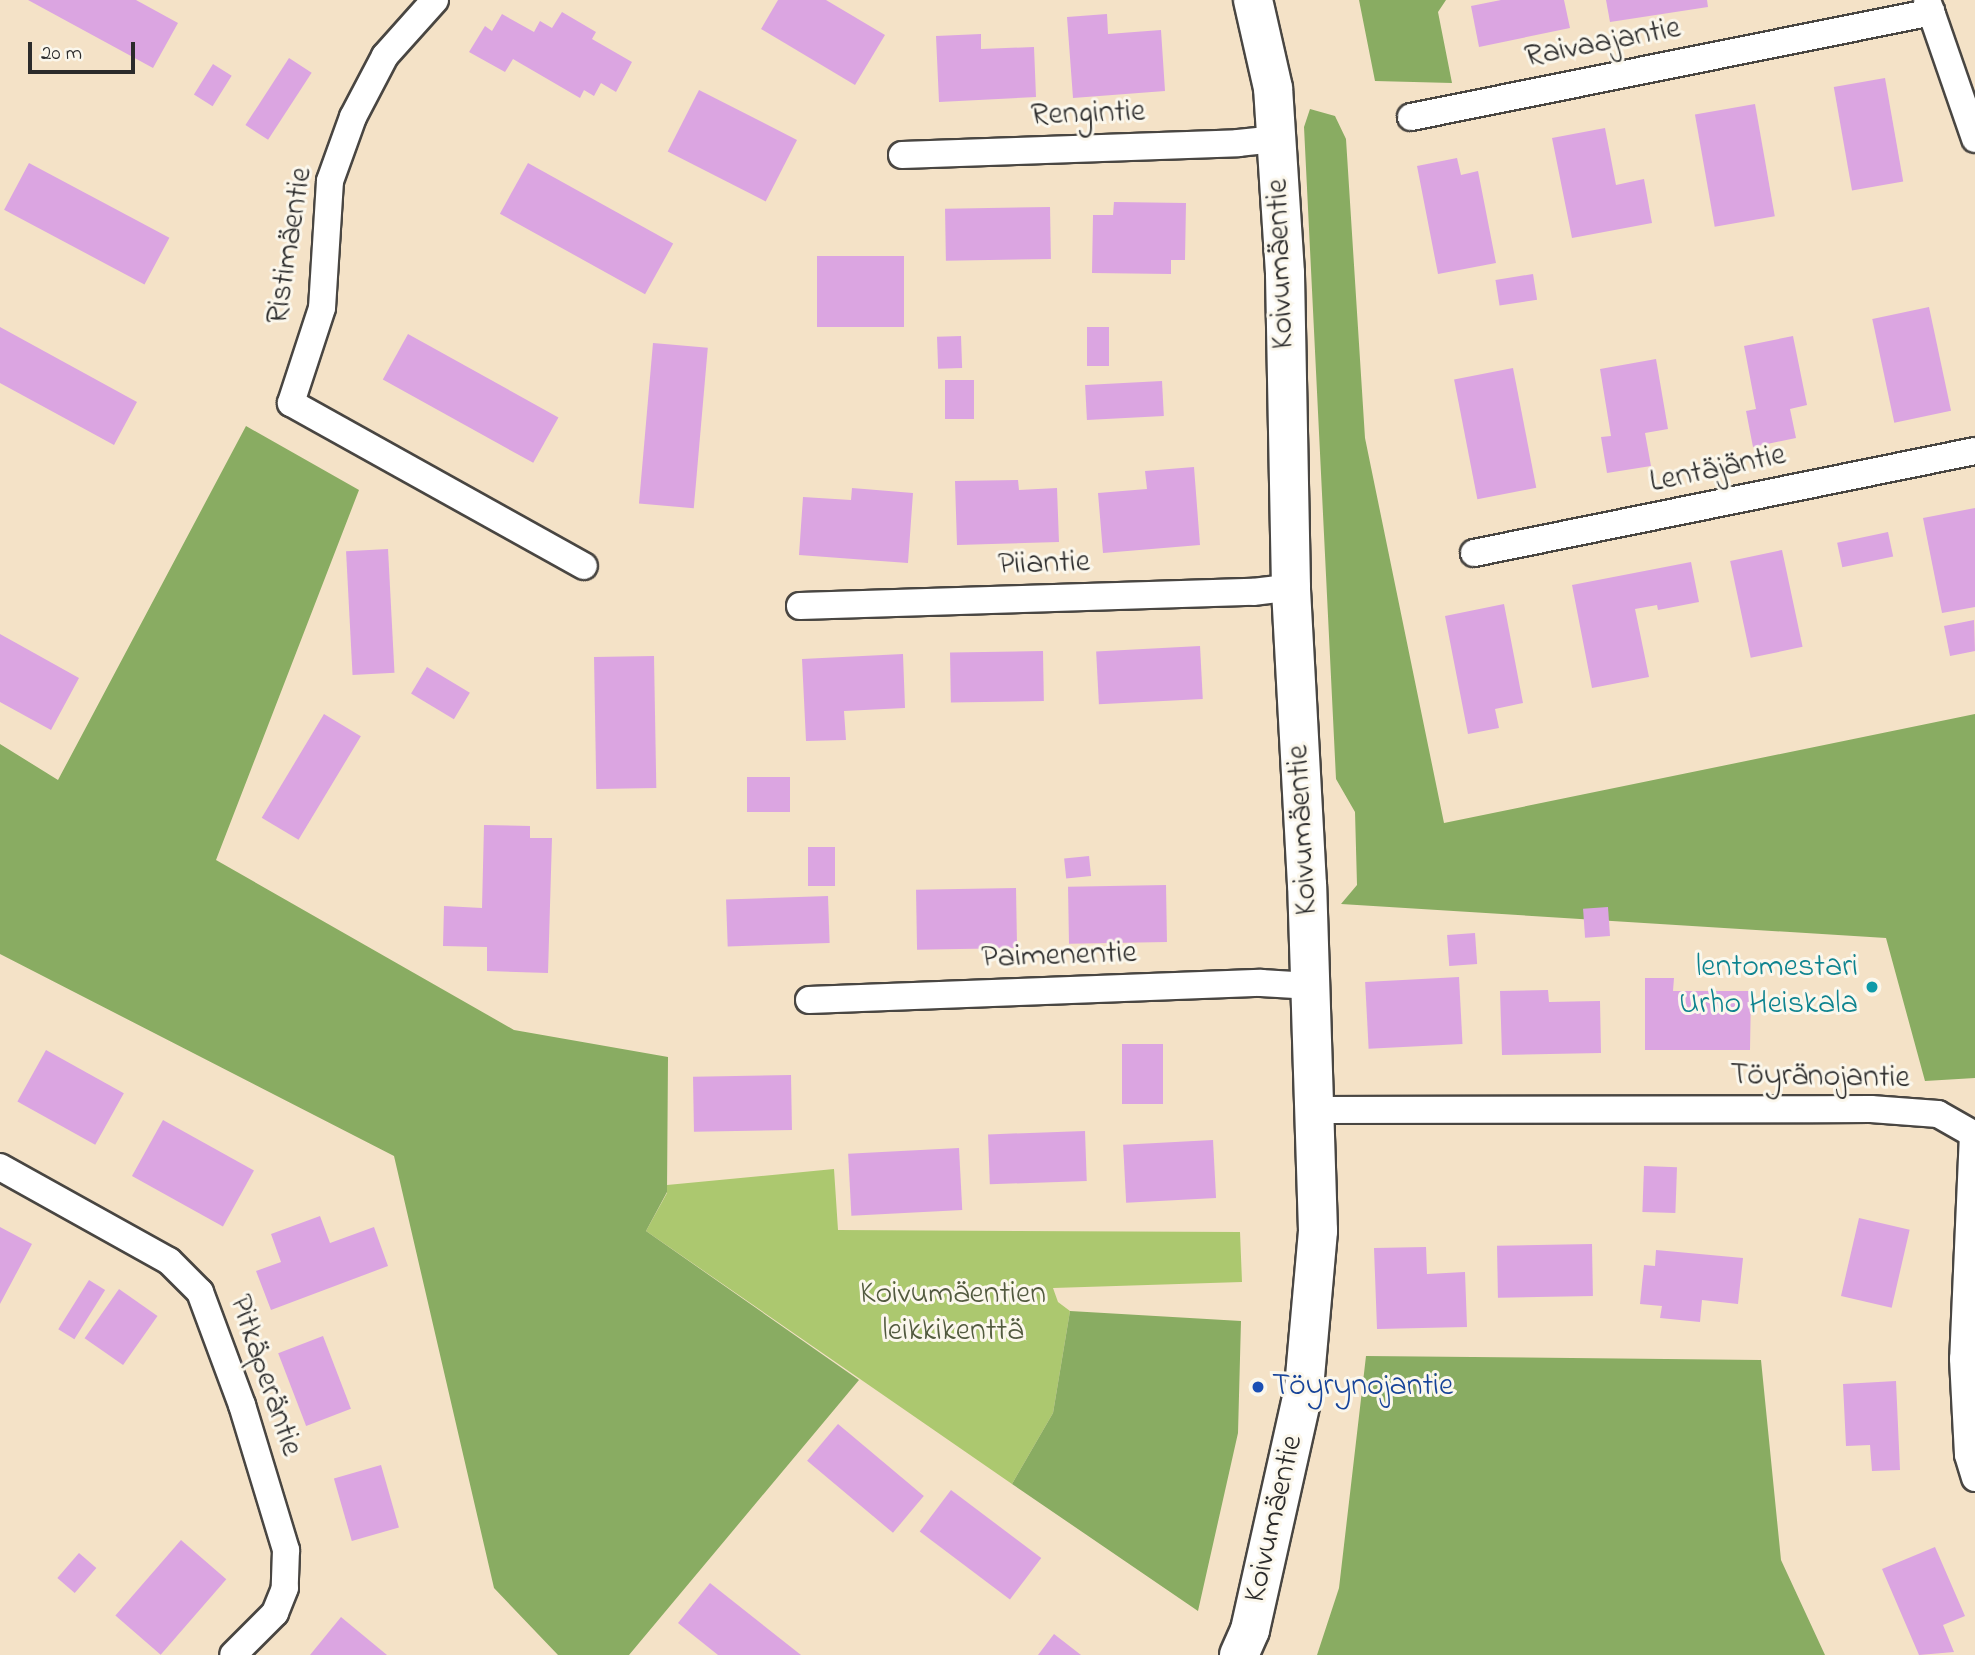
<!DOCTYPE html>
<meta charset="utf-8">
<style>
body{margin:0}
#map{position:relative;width:1975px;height:1655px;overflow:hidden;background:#f4e2c7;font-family:"Indie Flower",sans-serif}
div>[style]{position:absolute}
.green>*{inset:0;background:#acc86f}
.forest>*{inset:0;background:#89ac62}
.building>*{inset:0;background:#dba5e1;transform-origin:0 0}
.roads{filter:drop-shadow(2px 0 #494642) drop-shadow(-2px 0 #494642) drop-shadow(0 2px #494642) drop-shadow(0 -2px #494642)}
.street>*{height:26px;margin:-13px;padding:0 13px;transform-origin:13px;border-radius:13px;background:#fff}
.secondary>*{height:38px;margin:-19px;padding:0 19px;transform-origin:19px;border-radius:19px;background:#fff}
.dots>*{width:19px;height:19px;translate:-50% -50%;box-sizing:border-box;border:4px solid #fbf7ec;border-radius:50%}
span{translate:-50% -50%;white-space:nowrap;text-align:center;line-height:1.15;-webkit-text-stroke:6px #fbf7ec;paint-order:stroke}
.street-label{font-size:32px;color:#2b2b2b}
.culture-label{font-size:32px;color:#0d838f}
.right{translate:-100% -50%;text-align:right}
.park-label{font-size:32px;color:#525a3f}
.transit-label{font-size:32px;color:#164399}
.left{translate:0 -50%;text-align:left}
.scale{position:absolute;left:28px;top:42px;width:107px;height:32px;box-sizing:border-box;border:4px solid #2b2b2b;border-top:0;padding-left:9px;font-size:21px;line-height:24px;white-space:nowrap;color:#2b2b2b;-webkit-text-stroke:5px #fbf7ec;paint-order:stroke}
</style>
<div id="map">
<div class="green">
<i style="clip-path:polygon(834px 1169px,838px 1230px,1240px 1232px,1242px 1282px,1053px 1288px,1058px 1302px,1070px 1311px,1053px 1413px,1012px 1484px,646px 1231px,667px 1193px,667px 1185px)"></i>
</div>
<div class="forest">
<i style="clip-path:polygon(1359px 0,1446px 0,1438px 12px,1452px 83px,1375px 81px)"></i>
<i style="clip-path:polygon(1310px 109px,1335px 116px,1346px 139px,1365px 438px,1444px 823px,1975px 714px,1975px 1078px,1925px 1081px,1886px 938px,1341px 904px,1357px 885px,1355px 812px,1336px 779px,1304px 127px)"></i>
<i style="clip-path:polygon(246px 426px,359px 490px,216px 860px,514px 1030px,668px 1057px,667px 1192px,646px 1231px,859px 1380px,629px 1655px,558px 1655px,494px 1588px,394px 1156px,0 954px,0 744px,58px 780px)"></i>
<i style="clip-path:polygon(1070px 1311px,1241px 1321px,1238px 1433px,1198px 1611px,1012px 1484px,1053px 1413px)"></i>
<i style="clip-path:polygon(1366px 1356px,1761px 1360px,1781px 1560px,1825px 1655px,1317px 1655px,1339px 1588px)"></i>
</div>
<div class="building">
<i style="clip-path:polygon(28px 0,136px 0,178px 23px,153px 68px)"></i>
<i style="clip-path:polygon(778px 0,826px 0,885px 35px,855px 85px,761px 29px)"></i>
<i style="clip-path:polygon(1501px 0,1564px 0,1570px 28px,1479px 47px,1471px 6px)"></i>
<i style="clip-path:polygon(1606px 0,1707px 0,1708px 7px,1610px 22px)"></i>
<i style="clip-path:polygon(562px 12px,596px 32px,592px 39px,632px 62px,616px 92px,601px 83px,594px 96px,584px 90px,580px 98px,513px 59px,505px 72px,469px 52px,485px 26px,492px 31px,502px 14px,534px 32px,540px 21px,552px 28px)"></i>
<i style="clip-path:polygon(1107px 14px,1108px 34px,1161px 30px,1165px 91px,1073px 98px,1067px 17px)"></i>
<i style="clip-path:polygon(981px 34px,981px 49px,1034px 47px,1036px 97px,939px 102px,936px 36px)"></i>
<i style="left:289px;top:58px;width:27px;height:80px;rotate:33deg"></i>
<i style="left:213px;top:64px;width:22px;height:36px;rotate:32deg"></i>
<i style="left:1885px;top:78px;width:105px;height:52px;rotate:80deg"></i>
<i style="left:699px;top:90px;width:110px;height:69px;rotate:27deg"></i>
<i style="left:1755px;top:104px;width:114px;height:61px;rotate:80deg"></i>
<i style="clip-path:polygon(1605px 128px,1616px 185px,1644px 179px,1652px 223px,1572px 238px,1552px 138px)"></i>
<i style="clip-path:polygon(1457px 158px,1461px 175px,1478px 171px,1496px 263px,1438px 274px,1417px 166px)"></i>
<i style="left:29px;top:163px;width:159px;height:53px;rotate:28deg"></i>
<i style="left:528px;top:163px;width:166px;height:58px;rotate:29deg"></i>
<i style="clip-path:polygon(1114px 202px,1186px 203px,1185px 260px,1171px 260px,1171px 274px,1092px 273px,1093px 215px,1113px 215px)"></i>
<i style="left:1050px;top:207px;width:52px;height:105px;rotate:89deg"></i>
<i style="left:817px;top:256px;width:87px;height:71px"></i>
<i style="left:1533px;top:274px;width:26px;height:38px;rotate:81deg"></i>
<i style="left:1929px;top:307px;width:106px;height:58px;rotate:78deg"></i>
<i style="clip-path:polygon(0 327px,137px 402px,114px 445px,0 383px)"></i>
<i style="left:1087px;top:327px;width:22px;height:39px"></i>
<i style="left:408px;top:334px;width:172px;height:52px;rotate:29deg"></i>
<i style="left:961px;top:336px;width:32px;height:24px;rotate:88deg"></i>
<i style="clip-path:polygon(1793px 336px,1807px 405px,1790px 409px,1796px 438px,1753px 447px,1746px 411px,1756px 409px,1744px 346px)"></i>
<i style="left:653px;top:343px;width:55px;height:161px;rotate:5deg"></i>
<i style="clip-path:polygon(1656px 359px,1668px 429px,1645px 433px,1651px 466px,1607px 473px,1601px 437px,1611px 436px,1600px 369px)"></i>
<i style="left:1513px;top:368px;width:122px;height:60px;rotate:79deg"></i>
<i style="left:945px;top:380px;width:29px;height:39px"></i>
<i style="left:1162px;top:381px;width:35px;height:77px;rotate:87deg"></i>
<i style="clip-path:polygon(1194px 467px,1200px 545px,1103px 553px,1098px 493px,1147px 489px,1145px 471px)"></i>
<i style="clip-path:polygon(1018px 480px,1019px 490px,1057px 488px,1059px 542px,957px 545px,955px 481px)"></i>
<i style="clip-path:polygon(852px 488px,913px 493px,908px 563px,799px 555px,803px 497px,851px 500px)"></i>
<i style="clip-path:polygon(1975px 508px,1975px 607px,1942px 613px,1923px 518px)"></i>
<i style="left:1888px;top:532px;width:25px;height:52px;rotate:78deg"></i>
<i style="left:388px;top:549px;width:124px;height:42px;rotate:87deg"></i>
<i style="left:1782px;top:550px;width:99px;height:53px;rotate:78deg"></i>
<i style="clip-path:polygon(1691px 562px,1699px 602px,1658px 610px,1657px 605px,1635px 609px,1649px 677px,1592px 688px,1572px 585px)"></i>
<i style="clip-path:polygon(1504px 604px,1523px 703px,1495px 709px,1499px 728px,1468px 734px,1445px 616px)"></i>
<i style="clip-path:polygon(1974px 620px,1975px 651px,1950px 656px,1944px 626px)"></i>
<i style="clip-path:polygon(0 634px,79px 678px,51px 730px,0 702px)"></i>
<i style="left:1200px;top:646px;width:53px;height:104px;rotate:87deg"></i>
<i style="left:1043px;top:651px;width:50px;height:93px;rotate:89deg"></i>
<i style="clip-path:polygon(903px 654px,905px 708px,844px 711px,846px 740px,806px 741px,802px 659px)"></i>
<i style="left:654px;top:656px;width:132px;height:60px;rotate:89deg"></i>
<i style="left:427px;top:667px;width:50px;height:31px;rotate:31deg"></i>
<i style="left:324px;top:714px;width:43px;height:121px;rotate:31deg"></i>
<i style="left:747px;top:777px;width:43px;height:35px"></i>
<i style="clip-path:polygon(484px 825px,530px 826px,530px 838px,552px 838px,548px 973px,487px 971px,487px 947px,443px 946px,444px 906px,482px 908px)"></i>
<i style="left:808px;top:847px;width:27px;height:39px"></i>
<i style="left:1089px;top:856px;width:20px;height:25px;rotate:84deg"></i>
<i style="left:1166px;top:885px;width:57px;height:98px;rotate:89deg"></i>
<i style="left:1016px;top:888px;width:60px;height:100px;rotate:89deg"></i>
<i style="left:828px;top:896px;width:47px;height:102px;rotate:88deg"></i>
<i style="left:1608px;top:907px;width:29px;height:25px;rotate:86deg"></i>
<i style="left:1475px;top:933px;width:31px;height:28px;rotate:86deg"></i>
<i style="left:1459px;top:977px;width:67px;height:94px;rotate:87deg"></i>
<i style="clip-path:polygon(1645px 978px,1674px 978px,1673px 991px,1751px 991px,1750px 1050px,1645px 1050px)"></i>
<i style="clip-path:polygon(1548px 990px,1549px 1002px,1600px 1001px,1601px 1053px,1502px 1055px,1500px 991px)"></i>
<i style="left:1122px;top:1044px;width:41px;height:60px"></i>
<i style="left:46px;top:1050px;width:89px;height:59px;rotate:29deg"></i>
<i style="left:791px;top:1075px;width:55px;height:98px;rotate:89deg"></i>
<i style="left:163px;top:1120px;width:104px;height:64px;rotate:29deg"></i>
<i style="left:1085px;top:1131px;width:50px;height:97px;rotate:88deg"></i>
<i style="left:1213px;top:1140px;width:58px;height:90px;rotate:87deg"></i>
<i style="left:959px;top:1148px;width:62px;height:111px;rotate:87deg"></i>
<i style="left:1644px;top:1166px;width:33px;height:46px;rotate:2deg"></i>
<i style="clip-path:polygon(320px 1216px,330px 1243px,374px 1227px,388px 1266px,271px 1310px,256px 1271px,281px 1262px,271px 1234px)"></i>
<i style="left:1859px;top:1218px;width:52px;height:80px;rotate:13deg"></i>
<i style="clip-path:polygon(0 1227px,32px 1244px,0 1304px)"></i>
<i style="left:1592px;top:1244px;width:52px;height:95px;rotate:89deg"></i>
<i style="clip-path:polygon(1426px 1247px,1427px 1274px,1465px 1272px,1467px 1327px,1377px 1329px,1374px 1248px)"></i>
<i style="clip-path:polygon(1656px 1250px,1743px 1258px,1738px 1304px,1702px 1300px,1700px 1322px,1660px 1318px,1662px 1306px,1640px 1304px,1644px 1265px,1655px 1266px)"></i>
<i style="left:89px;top:1280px;width:19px;height:58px;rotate:32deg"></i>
<i style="left:119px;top:1289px;width:47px;height:60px;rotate:35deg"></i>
<i style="left:323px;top:1336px;width:78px;height:48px;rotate:69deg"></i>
<i style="clip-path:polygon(1896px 1381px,1900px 1470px,1872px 1471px,1870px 1445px,1846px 1446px,1843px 1384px)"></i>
<i style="left:838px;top:1424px;width:112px;height:48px;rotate:40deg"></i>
<i style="left:381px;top:1465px;width:65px;height:49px;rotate:74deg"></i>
<i style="left:951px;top:1490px;width:113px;height:52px;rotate:37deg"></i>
<i style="left:181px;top:1540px;width:60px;height:100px;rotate:41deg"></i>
<i style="clip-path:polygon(1935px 1547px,1965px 1616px,1943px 1625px,1954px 1652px,1919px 1655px,1882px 1569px)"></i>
<i style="left:79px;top:1553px;width:23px;height:33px;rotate:41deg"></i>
<i style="clip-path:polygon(710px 1583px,801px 1655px,718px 1655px,678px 1623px)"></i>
<i style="clip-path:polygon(341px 1617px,387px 1655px,310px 1655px)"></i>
<i style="clip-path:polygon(1054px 1634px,1081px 1655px,1038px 1655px)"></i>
</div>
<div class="roads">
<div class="street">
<i style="left:435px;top:0;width:75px;rotate:131.8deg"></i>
<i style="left:385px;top:56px;width:69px;rotate:117.7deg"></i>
<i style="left:353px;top:117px;width:68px;rotate:109.8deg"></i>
<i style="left:330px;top:181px;width:127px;rotate:93.6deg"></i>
<i style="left:322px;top:308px;width:100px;rotate:108.1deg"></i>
<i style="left:291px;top:403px;width:335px;rotate:29.1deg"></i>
<i style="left:1927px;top:0;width:147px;rotate:70.9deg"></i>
<i style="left:1411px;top:117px;width:531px;rotate:-11.39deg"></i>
<i style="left:902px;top:155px;width:336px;rotate:-2deg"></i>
<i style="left:1238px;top:143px;width:39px;rotate:-6deg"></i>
<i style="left:1474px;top:553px;width:511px;rotate:-11.51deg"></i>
<i style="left:800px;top:606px;width:453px;rotate:-1.8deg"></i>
<i style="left:1253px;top:592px;width:38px;rotate:-7deg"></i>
<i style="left:809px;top:1000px;width:452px;rotate:-2.2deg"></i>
<i style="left:1261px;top:983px;width:50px;rotate:3.4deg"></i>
<i style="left:1316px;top:1110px;width:555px;rotate:-0.1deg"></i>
<i style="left:1871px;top:1109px;width:67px;rotate:4.3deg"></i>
<i style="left:1938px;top:1114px;width:40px;rotate:29.7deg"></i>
<i style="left:1973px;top:1134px;width:225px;rotate:92.5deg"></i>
<i style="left:1963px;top:1359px;width:96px;rotate:87deg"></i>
<i style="left:1968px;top:1455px;width:24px;rotate:73deg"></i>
<i style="left:0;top:1167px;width:193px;rotate:29.1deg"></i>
<i style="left:169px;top:1261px;width:44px;rotate:45deg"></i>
<i style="left:200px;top:1292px;width:121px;rotate:69.6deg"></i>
<i style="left:242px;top:1405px;width:152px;rotate:73.1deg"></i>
<i style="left:286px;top:1550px;width:38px;rotate:92deg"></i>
<i style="left:285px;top:1588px;width:27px;rotate:112deg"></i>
<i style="left:275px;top:1613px;width:59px;rotate:135deg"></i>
</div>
<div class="secondary">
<i style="left:1239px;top:1655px;width:27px;rotate:-66deg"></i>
<i style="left:1250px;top:1630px;width:248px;rotate:-77.4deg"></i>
<i style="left:1304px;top:1388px;width:158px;rotate:-84.9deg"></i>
<i style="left:1318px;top:1231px;width:346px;rotate:-91.8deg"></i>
<i style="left:1307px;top:885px;width:298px;rotate:-93.1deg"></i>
<i style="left:1291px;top:587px;width:314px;rotate:-91.1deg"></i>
<i style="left:1285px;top:273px;width:185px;rotate:-93.7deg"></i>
<i style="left:1273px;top:88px;width:90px;rotate:-102.8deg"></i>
</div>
</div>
<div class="dots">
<i style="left:1872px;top:987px;background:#0f9aa8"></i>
<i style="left:1258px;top:1387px;background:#1a4fb4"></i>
</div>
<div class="street-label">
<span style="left:1603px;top:44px;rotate:-11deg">Raivaajantie</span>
<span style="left:1088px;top:115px;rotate:-2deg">Rengintie</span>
<span style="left:291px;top:246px;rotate:-81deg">Ristimäentie</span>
<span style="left:1282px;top:264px;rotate:-92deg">Koivumäentie</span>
<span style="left:1718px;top:470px;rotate:-12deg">Lentäjäntie</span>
<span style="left:1044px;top:565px;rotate:-2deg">Piiantie</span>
<span style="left:1304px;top:830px;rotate:-93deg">Koivumäentie</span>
<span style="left:1059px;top:957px;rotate:-2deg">Paimenentie</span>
<span style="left:1820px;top:1078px;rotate:1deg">Töyränojantie</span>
<span style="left:264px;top:1376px;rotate:71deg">Pitkäperäntie</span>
<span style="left:1275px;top:1519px;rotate:-77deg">Koivumäentie</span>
</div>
<div class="culture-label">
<span class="right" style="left:1858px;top:987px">lentomestari<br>Urho Heiskala</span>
</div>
<div class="park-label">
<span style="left:953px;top:1314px">Koivumäentien<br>leikkikenttä</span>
</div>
<div class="transit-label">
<span class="left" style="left:1272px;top:1387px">Töyrynojantie</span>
</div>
<div class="scale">20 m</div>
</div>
